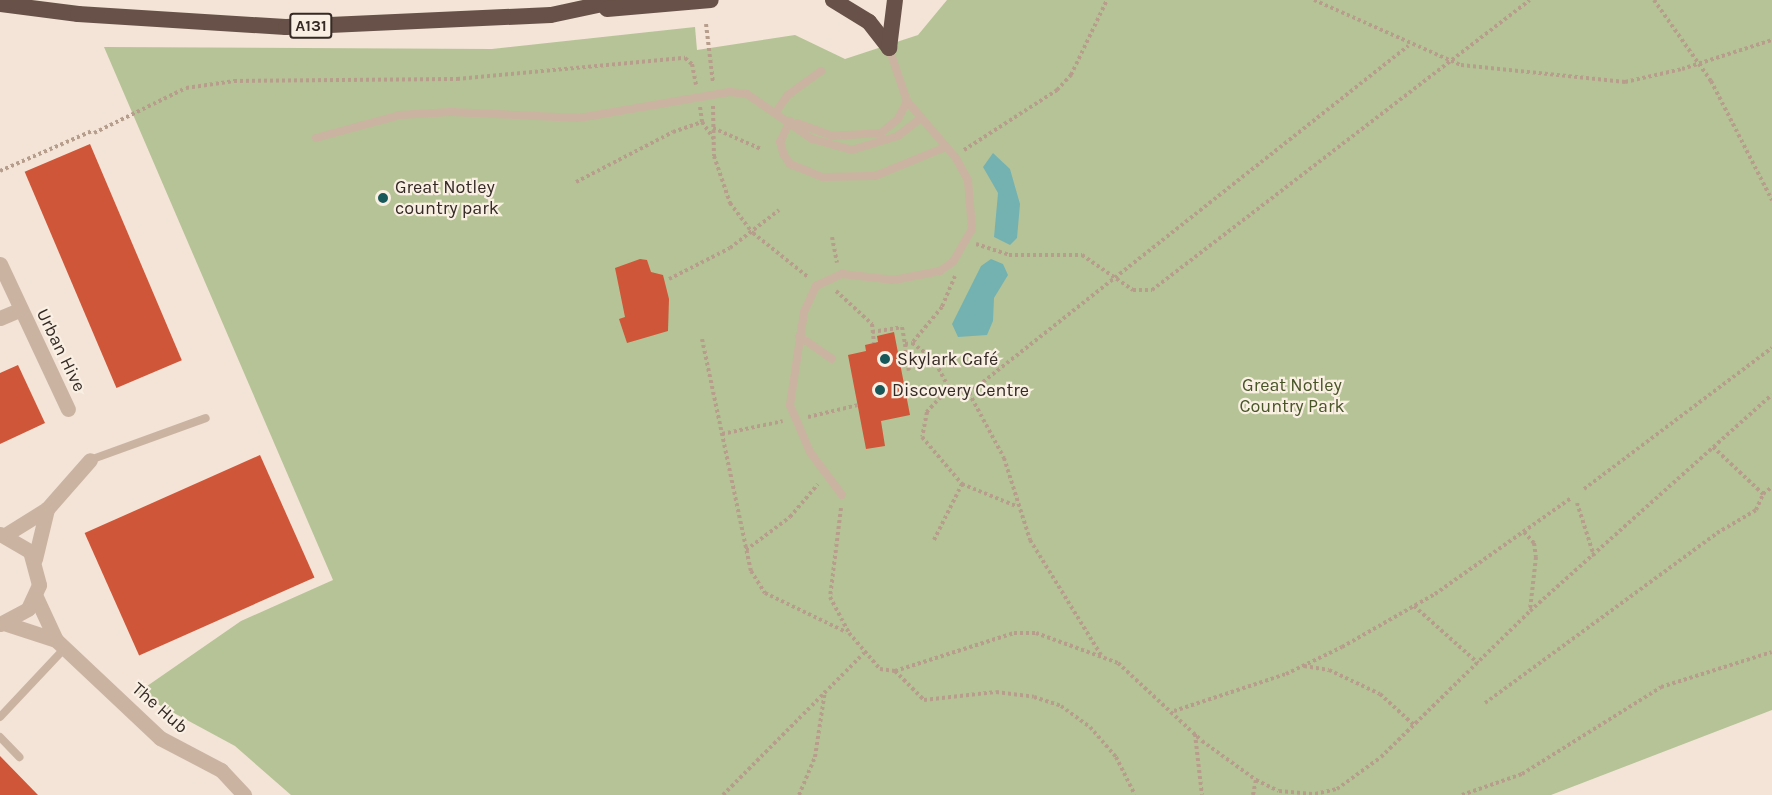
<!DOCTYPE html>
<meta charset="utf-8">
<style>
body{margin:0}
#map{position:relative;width:1772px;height:795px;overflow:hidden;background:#f3e4d7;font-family:Karla,sans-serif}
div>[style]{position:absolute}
.green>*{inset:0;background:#b6c396}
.water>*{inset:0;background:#74b2b2}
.building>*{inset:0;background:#cf5638;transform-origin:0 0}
.path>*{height:4px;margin-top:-2px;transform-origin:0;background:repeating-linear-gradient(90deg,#b79d8c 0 3px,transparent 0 6px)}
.service>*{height:8px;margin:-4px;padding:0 4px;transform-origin:4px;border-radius:4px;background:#cbb3a2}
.minor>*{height:15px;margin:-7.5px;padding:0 7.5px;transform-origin:7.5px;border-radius:7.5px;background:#cbb3a2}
.trunk>*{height:16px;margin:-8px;padding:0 8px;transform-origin:8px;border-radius:8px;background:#685148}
.dots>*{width:16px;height:16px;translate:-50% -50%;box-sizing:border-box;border:3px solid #faefe3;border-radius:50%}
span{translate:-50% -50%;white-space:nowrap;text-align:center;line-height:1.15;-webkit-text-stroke:4.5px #faefe3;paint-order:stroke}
.shield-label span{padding:2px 4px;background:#faefe3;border:2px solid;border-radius:4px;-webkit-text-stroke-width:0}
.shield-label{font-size:16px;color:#352a25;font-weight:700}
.poi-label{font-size:18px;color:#352a25}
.left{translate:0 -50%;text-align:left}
.street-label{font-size:18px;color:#352a25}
.park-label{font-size:18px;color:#475527}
</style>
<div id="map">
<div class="green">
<i style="clip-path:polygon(947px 0,1772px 0,1772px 710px,1551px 795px,291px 795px,235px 746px,137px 693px,241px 621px,333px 580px,104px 47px,492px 49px,695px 27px,697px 50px,795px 35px,845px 59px,918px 35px)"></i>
</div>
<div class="water">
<i style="clip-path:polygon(993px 153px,1010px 169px,1020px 204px,1017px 238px,1010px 245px,994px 237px,998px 193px,983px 167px)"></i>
<i style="clip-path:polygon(991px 259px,1003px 264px,1008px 275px,994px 298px,993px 321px,987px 335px,958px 337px,952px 324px,981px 266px)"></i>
</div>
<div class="building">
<i style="left:90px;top:144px;width:235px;height:71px;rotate:67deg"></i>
<i style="clip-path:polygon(640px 259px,647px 260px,651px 272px,663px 275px,669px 299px,668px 331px,627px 343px,619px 319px,625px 317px,615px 268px)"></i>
<i style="clip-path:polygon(894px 332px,910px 415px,881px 421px,885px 446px,866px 449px,848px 355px,866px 351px,865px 345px,878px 342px,877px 336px)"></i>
<i style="clip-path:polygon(18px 365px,45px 423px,0 444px,0 373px)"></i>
<i style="left:260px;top:455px;width:134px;height:192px;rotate:66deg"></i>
<i style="clip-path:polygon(0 756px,38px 795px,0 795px)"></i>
</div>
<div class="path">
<i style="left:1314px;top:0;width:161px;rotate:23.9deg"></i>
<i style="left:1461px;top:65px;width:165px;rotate:5.9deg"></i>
<i style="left:1625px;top:82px;width:58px;rotate:-12.8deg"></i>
<i style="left:1682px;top:69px;width:95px;rotate:-17.9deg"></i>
<i style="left:1654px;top:0;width:99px;rotate:54.9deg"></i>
<i style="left:1711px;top:81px;width:134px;rotate:62.9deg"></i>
<i style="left:706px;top:24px;width:59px;rotate:83.2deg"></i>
<i style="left:713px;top:106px;width:50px;rotate:88.9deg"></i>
<i style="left:714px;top:156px;width:50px;rotate:71.2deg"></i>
<i style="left:730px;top:203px;width:38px;rotate:53deg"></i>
<i style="left:753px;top:233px;width:70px;rotate:38.7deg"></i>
<i style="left:700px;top:107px;width:15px;rotate:82deg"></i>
<i style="left:702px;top:122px;width:21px;rotate:55deg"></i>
<i style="left:713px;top:128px;width:52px;rotate:23.6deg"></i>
<i style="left:94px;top:133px;width:102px;rotate:-26.1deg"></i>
<i style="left:186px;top:88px;width:49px;rotate:-8.3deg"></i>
<i style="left:234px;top:81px;width:223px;rotate:-0.5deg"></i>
<i style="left:457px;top:79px;width:229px;rotate:-5.3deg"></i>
<i style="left:685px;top:58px;width:9px;rotate:41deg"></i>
<i style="left:692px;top:64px;width:21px;rotate:79deg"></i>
<i style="left:964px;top:150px;width:111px;rotate:-32.8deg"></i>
<i style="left:1057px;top:90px;width:21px;rotate:-47deg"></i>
<i style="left:1071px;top:75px;width:83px;rotate:-64.4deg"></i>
<i style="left:0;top:171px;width:100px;rotate:-23.5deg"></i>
<i style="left:576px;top:182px;width:109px;rotate:-27.3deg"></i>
<i style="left:673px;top:132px;width:31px;rotate:-19deg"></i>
<i style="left:832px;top:237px;width:26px;rotate:79deg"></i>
<i style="left:976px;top:244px;width:35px;rotate:18deg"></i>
<i style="left:1009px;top:255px;width:73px"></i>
<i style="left:1082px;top:255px;width:62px;rotate:34.5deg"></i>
<i style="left:1133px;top:290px;width:19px"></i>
<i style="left:1152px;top:290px;width:476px;rotate:-37.5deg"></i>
<i style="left:955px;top:276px;width:34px;rotate:113deg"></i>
<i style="left:942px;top:307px;width:47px;rotate:129.8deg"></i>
<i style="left:912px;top:343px;width:26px;rotate:36deg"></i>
<i style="left:933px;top:358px;width:34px;rotate:62deg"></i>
<i style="left:949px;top:388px;width:21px;rotate:14deg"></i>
<i style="left:969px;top:393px;width:560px;rotate:-38.32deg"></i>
<i style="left:669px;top:279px;width:68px;rotate:-26.9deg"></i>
<i style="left:730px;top:248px;width:62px;rotate:-37.8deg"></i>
<i style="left:836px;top:291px;width:49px;rotate:42.5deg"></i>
<i style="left:872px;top:324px;width:19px;rotate:84deg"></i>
<i style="left:872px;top:332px;width:30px;rotate:-9deg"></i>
<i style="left:902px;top:327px;width:17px;rotate:80deg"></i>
<i style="left:905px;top:344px;width:7px;rotate:-8deg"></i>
<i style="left:702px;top:339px;width:237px;rotate:78.1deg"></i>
<i style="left:751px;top:571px;width:26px;rotate:58deg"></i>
<i style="left:765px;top:593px;width:90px;rotate:25.7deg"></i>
<i style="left:905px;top:344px;width:27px;rotate:82deg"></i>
<i style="left:949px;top:388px;width:33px;rotate:133deg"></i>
<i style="left:927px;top:412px;width:25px;rotate:101deg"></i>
<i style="left:922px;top:437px;width:62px;rotate:49.6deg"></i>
<i style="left:962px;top:484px;width:58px;rotate:22.2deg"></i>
<i style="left:969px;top:393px;width:74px;rotate:61.7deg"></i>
<i style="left:1004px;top:458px;width:86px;rotate:72.4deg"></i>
<i style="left:1030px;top:540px;width:135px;rotate:58.3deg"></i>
<i style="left:808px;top:417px;width:51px;rotate:-13.5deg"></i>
<i style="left:722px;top:434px;width:62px;rotate:-12deg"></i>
<i style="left:1713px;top:447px;width:69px;rotate:43.2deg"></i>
<i style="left:1584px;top:489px;width:235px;rotate:-36.9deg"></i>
<i style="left:1577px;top:503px;width:56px;rotate:72.2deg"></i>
<i style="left:841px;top:508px;width:90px;rotate:97deg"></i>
<i style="left:830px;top:597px;width:41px;rotate:62.2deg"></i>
<i style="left:849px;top:633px;width:48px;rotate:49.3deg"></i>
<i style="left:880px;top:669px;width:15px;rotate:8deg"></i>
<i style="left:895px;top:671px;width:125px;rotate:-17.7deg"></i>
<i style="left:1014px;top:633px;width:22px"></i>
<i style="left:1036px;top:633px;width:87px;rotate:20.1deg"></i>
<i style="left:1118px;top:663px;width:115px;rotate:42.9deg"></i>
<i style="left:1202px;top:741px;width:67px;rotate:35.8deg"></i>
<i style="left:1256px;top:780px;width:25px;rotate:26deg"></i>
<i style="left:1279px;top:791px;width:36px;rotate:5deg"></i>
<i style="left:1315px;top:794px;width:23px;rotate:-13deg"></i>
<i style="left:1337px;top:789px;width:54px;rotate:-36deg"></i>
<i style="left:1381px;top:757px;width:209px;rotate:-44.4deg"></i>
<i style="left:1530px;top:611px;width:324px;rotate:-41.8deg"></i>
<i style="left:1524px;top:532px;width:15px;rotate:48deg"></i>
<i style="left:1534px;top:543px;width:14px;rotate:82deg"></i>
<i style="left:1536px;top:557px;width:53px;rotate:96.5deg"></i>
<i style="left:934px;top:540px;width:63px;rotate:-63.4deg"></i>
<i style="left:746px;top:550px;width:55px;rotate:-36.9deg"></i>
<i style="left:790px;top:517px;width:43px;rotate:-49.7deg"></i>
<i style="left:1414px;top:606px;width:86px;rotate:41.7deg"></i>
<i style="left:1304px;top:666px;width:25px;rotate:9deg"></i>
<i style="left:1329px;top:670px;width:56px;rotate:25.2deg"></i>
<i style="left:1380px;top:694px;width:46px;rotate:42.4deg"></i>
<i style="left:895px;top:671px;width:41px;rotate:45deg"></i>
<i style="left:924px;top:700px;width:72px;rotate:-6.3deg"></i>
<i style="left:996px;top:692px;width:38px;rotate:7deg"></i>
<i style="left:1034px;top:697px;width:28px;rotate:18deg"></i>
<i style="left:1061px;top:706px;width:36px;rotate:36deg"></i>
<i style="left:1090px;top:727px;width:40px;rotate:49deg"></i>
<i style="left:1116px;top:757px;width:42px;rotate:63.4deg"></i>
<i style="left:1485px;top:703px;width:288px;rotate:-36.2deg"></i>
<i style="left:1717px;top:533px;width:45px;rotate:-30.5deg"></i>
<i style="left:1756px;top:510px;width:17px;rotate:-66deg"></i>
<i style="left:1763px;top:494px;width:11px;rotate:-38deg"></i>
<i style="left:1174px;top:711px;width:118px;rotate:-18.3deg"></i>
<i style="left:1286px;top:674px;width:62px;rotate:-25.7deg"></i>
<i style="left:1342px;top:647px;width:107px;rotate:-29.7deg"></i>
<i style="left:1435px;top:594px;width:166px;rotate:-35.2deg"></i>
<i style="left:1195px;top:734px;width:61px;rotate:83.5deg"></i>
<i style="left:723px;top:795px;width:200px;rotate:-45.2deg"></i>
<i style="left:799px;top:795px;width:41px;rotate:-67.2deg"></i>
<i style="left:815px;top:757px;width:67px;rotate:-81.4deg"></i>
<i style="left:1253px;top:795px;width:15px;rotate:-79deg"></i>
<i style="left:1462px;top:795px;width:64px;rotate:-19.3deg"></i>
<i style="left:1522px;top:774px;width:164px;rotate:-32deg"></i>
<i style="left:1661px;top:687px;width:116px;rotate:-17.5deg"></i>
</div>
<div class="service">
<i style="left:776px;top:112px;width:21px;rotate:-55deg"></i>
<i style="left:788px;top:95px;width:41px;rotate:-36deg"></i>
<i style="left:790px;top:121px;width:23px;rotate:115deg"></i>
<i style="left:780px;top:142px;width:14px;rotate:73deg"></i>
<i style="left:784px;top:155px;width:11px;rotate:56deg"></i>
<i style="left:790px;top:164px;width:35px;rotate:22deg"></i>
<i style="left:823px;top:177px;width:52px;rotate:-1.1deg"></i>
<i style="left:875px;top:176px;width:77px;rotate:-22.2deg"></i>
<i style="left:797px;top:123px;width:37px;rotate:20deg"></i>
<i style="left:832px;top:136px;width:49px;rotate:-3.5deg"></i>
<i style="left:881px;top:133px;width:22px;rotate:-39deg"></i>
<i style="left:898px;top:119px;width:20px;rotate:-63deg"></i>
<i style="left:316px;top:138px;width:87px;rotate:-15.3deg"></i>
<i style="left:400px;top:115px;width:51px;rotate:-3.4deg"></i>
<i style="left:451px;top:112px;width:128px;rotate:2.7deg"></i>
<i style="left:579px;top:118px;width:153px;rotate:-9.8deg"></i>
<i style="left:730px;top:92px;width:17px;rotate:7deg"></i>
<i style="left:747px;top:94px;width:79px;rotate:34.7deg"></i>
<i style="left:812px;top:139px;width:41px;rotate:15.4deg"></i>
<i style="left:852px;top:150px;width:48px;rotate:-16.9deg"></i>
<i style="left:898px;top:136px;width:29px;rotate:-38deg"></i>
<i style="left:799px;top:336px;width:40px;rotate:34.9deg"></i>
<i style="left:90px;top:460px;width:123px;rotate:-19.9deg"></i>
<i style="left:842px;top:495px;width:54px;rotate:-126.7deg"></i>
<i style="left:810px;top:452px;width:51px;rotate:-113.1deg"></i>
<i style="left:790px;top:405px;width:94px;rotate:-81.4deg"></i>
<i style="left:804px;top:312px;width:29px;rotate:-65deg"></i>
<i style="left:816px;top:286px;width:29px;rotate:-25deg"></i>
<i style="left:842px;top:274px;width:52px;rotate:6.6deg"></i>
<i style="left:894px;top:280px;width:47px;rotate:-11.1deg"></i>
<i style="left:940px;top:271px;width:16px;rotate:-35deg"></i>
<i style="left:953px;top:262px;width:38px;rotate:-60deg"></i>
<i style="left:972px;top:229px;width:49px;rotate:-94.7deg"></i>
<i style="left:968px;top:180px;width:26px;rotate:-119deg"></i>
<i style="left:955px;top:157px;width:74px;rotate:-130.6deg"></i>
<i style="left:907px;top:101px;width:56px;rotate:-108.8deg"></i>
<i style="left:0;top:717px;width:95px;rotate:-46.7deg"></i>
<i style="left:0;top:737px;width:28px;rotate:46deg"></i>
</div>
<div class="minor">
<i style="left:0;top:264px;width:160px;rotate:64.9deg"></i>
<i style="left:0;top:318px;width:21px;rotate:-23deg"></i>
<i style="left:0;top:534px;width:34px;rotate:30deg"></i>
<i style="left:30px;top:551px;width:35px;rotate:75deg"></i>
<i style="left:39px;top:585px;width:26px;rotate:115deg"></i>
<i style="left:28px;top:609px;width:32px;rotate:152deg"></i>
<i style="left:5px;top:535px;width:49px;rotate:-31.8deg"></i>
<i style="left:47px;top:509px;width:65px;rotate:-48.7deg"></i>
<i style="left:35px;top:559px;width:51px;rotate:-76.5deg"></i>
<i style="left:36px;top:597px;width:47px;rotate:65.1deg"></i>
<i style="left:56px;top:640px;width:143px;rotate:43.3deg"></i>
<i style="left:160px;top:738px;width:69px;rotate:27.7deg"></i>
<i style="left:221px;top:770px;width:34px;rotate:47deg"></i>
<i style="left:4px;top:623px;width:55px;rotate:18.1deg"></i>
</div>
<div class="trunk">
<i style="left:833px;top:0;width:42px;rotate:31.4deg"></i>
<i style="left:869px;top:22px;width:33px;rotate:52deg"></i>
<i style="left:0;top:4px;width:79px;rotate:7.3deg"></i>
<i style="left:78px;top:14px;width:208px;rotate:3.6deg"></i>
<i style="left:286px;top:27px;width:265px;rotate:-2.6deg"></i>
<i style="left:551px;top:15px;width:72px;rotate:-12.1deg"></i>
<i style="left:607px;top:9px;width:104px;rotate:-4.9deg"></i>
<i style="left:889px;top:48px;width:48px;rotate:-82.9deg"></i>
</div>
<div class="dots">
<i style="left:383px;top:198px;background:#18585a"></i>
<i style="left:885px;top:359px;background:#18585a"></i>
<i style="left:880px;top:390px;background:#18585a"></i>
</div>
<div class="shield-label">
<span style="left:311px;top:26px">A131</span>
</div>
<div class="poi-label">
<span class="left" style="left:395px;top:198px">Great Notley<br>country park</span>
<span class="left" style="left:897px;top:359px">Skylark Café</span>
<span class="left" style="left:892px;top:390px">Discovery Centre</span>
</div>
<div class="street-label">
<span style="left:61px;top:350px;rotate:64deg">Urban Hive</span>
<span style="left:160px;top:708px;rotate:41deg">The Hub</span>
</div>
<div class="park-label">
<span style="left:1292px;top:396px">Great Notley<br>Country Park</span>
</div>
</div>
